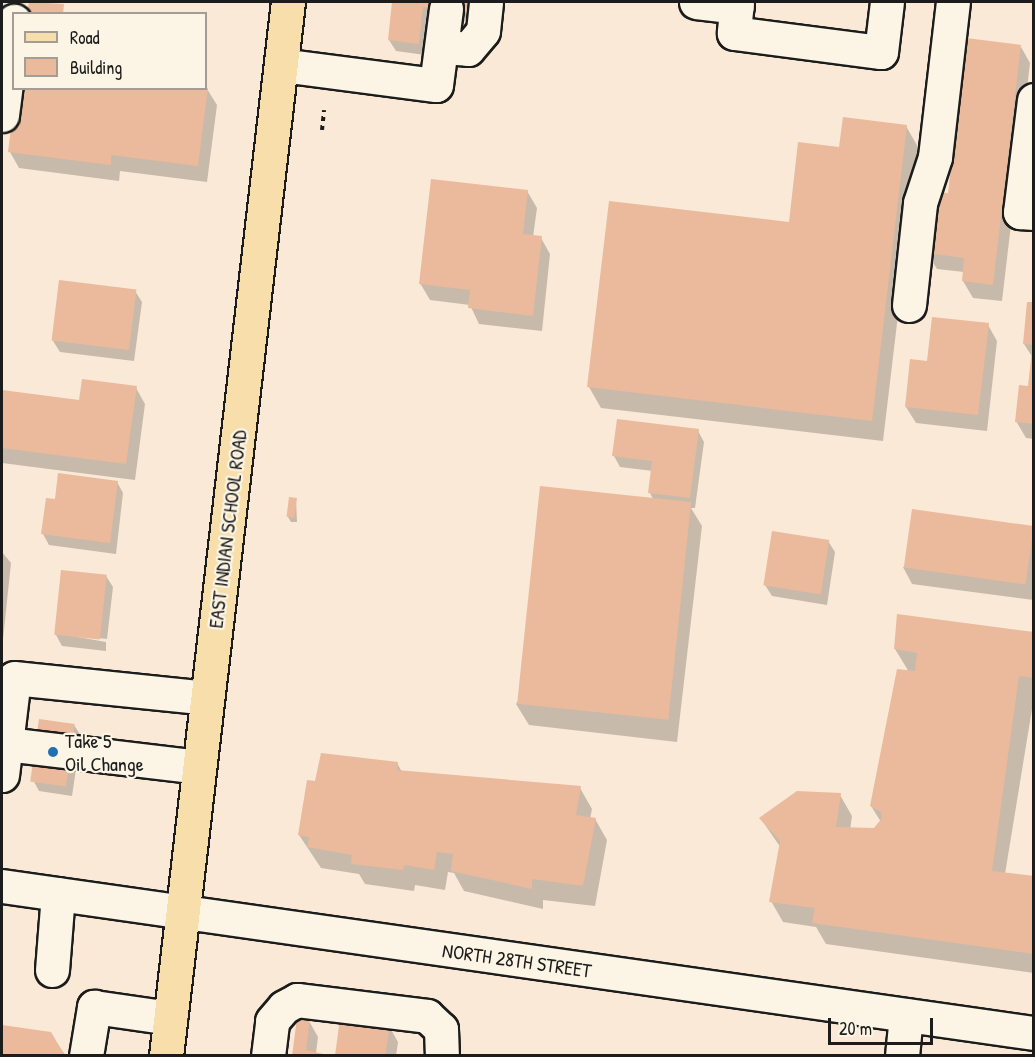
<!DOCTYPE html>
<style>
body{margin:0}
#map{position:relative;width:1035px;height:1057px;overflow:hidden;background:#f9e9d6;font-family:"Patrick Hand",sans-serif}
div>[style]{position:absolute}
.shadow>*{inset:0;background:#0003}
.building>*{inset:0;background:#ebb99c;transform-origin:0 0}
.path>*{height:4px;margin-top:-2px;transform-origin:0;background:repeating-linear-gradient(90deg,#1c1c1c 0 4.5px,transparent 0 9px)}
.roads{filter:drop-shadow(2px 0 #1c1c1c) drop-shadow(-2px 0 #1c1c1c) drop-shadow(0 2px #1c1c1c) drop-shadow(0 -2px #1c1c1c)}
.minor>*{height:33px;margin:-16.5px;padding:0 16.5px;transform-origin:16.5px;border-radius:16.5px;background:#fcf5e5}
.major>*{height:33px;margin:-16.5px;padding:0 16.5px;transform-origin:16.5px;border-radius:16.5px;background:#f8deab}
.dots>*{width:16px;height:16px;translate:-50% -50%;box-sizing:border-box;border:3px solid #fcf5e5;border-radius:50%}
span{translate:-50% -50%;white-space:nowrap;text-align:center;line-height:1.15;-webkit-text-stroke:4.5px #fcf5e5;paint-order:stroke}
.street-label{font-size:20px;color:#1c1c1c}
.poi-label{font-size:20px;color:#1c1c1c}
.left{translate:0 -50%;text-align:left}
.frame{position:absolute;inset:0;border:3px solid #1c1c1c;pointer-events:none}
.legend{position:absolute;left:12px;top:12px;width:195px;height:78px;box-sizing:border-box;background:#fcf5e5;border:2px solid #a29e95;margin:0;padding:8px 10px;list-style:none;font-size:18px;color:#1c1c1c}
.legend li{display:flex;align-items:center;gap:12px;height:30px}
.legend b{width:30px;border:2px solid #a29e95}
.scale{position:absolute;left:828px;top:1018px;width:105px;height:27px;box-sizing:border-box;border:3px solid #1c1c1c;border-top:0;padding-left:8px;font-size:18px;line-height:21px;white-space:nowrap;color:#1c1c1c;-webkit-text-stroke:4px #fcf5e5;paint-order:stroke}
</style>
<div id="map">
<div class="shadow">
<i style="clip-path:polygon(394px 2px,481px 2px,479px 23px,429px 17px,425px 55px,396px 51px,389px 40px)"></i>
<i style="clip-path:polygon(1021px 47px,1030px 63px,1002px 301px,973px 298px,963px 281px,964px 272px,937px 269px,927px 253px)"></i>
<i style="clip-path:polygon(207px 89px,217px 105px,207px 182px,120px 171px,119px 181px,19px 168px,10px 152px)"></i>
<i style="clip-path:polygon(906px 126px,918px 147px,883px 441px,601px 408px,589px 387px,790px 223px,840px 149px)"></i>
<i style="clip-path:polygon(527px 191px,537px 208px,533px 237px,541px 238px,550px 254px,542px 331px,479px 324px,470px 305px,430px 300px,420px 283px)"></i>
<i style="clip-path:polygon(135px 291px,142px 302px,134px 361px,60px 352px,53px 341px)"></i>
<i style="clip-path:polygon(1034px 304px,1034px 439px,1026px 438px,1016px 421px,1030px 387px,1033px 358px,1024px 344px)"></i>
<i style="clip-path:polygon(988px 325px,997px 341px,987px 431px,916px 423px,906px 407px,928px 362px)"></i>
<i style="clip-path:polygon(136px 388px,145px 404px,135px 480px,2px 463px,2px 391px,80px 402px)"></i>
<i style="clip-path:polygon(698px 431px,704px 442px,695px 508px,691px 508px,702px 526px,677px 742px,529px 725px,516px 704px,654px 501px,650px 493px,653px 471px,620px 467px,614px 456px)"></i>
<i style="clip-path:polygon(117px 482px,123px 493px,116px 554px,49px 545px,43px 534px,56px 501px)"></i>
<i style="clip-path:polygon(296px 499px,297px 522px,291px 522px,288px 517px)"></i>
<i style="clip-path:polygon(1034px 528px,1034px 600px,912px 584px,903px 567px)"></i>
<i style="clip-path:polygon(828px 541px,835px 552px,827px 605px,772px 596px,765px 585px)"></i>
<i style="clip-path:polygon(2px 552px,11px 563px,2px 649px)"></i>
<i style="clip-path:polygon(106px 576px,113px 587px,107px 639px,61px 634px,106px 642px,106px 651px,62px 646px,56px 635px)"></i>
<i style="clip-path:polygon(1034px 633px,1034px 697px,1005px 874px,1034px 878px,1034px 973px,826px 944px,816px 927px,783px 922px,771px 901px,781px 848px,761px 819px,840px 795px,852px 816px,850px 830px,875px 829px,881px 822px,871px 806px,909px 672px,895px 649px)"></i>
<i style="clip-path:polygon(74px 725px,81px 736px,72px 796px,39px 791px,33px 780px)"></i>
<i style="clip-path:polygon(397px 763px,402px 772px,580px 788px,592px 809px,590px 819px,595px 819px,607px 840px,595px 906px,543px 900px,543px 909px,464px 891px,454px 873px,448px 872px,445px 890px,415px 885px,414px 891px,365px 884px,359px 874px,321px 868px,299px 835px,317px 782px)"></i>
<i style="clip-path:polygon(309px 1021px,318px 1037px,316px 1053px,331px 1056px,293px 1056px)"></i>
<i style="clip-path:polygon(2px 1026px,50px 1033px,66px 1056px,2px 1056px)"></i>
<i style="clip-path:polygon(389px 1026px,398px 1042px,396px 1056px,337px 1056px)"></i>
</div>
<div class="building">
<i style="clip-path:polygon(29px 2px,64px 4px,63px 14px,27px 14px)"></i>
<i style="clip-path:polygon(392px 2px,474px 2px,473px 13px,423px 7px,419px 44px,388px 40px)"></i>
<i style="clip-path:polygon(966px 38px,1021px 45px,993px 285px,962px 281px,964px 258px,926px 253px,933px 192px,948px 193px)"></i>
<i style="clip-path:polygon(16px 88px,208px 88px,198px 166px,111px 155px,111px 165px,8px 152px)"></i>
<i style="clip-path:polygon(843px 117px,907px 125px,872px 421px,587px 387px,609px 201px,789px 222px,798px 142px,839px 147px)"></i>
<i style="clip-path:polygon(431px 179px,528px 190px,523px 234px,542px 236px,533px 316px,468px 308px,470px 290px,419px 284px)"></i>
<i style="left:59px;top:280px;width:78px;height:61px;rotate:7deg"></i>
<i style="clip-path:polygon(1027px 302px,1034px 302px,1034px 345px,1023px 344px)"></i>
<i style="clip-path:polygon(932px 317px,989px 323px,978px 415px,905px 407px,910px 359px,927px 361px)"></i>
<i style="clip-path:polygon(1032px 350px,1034px 350px,1034px 424px,1015px 422px,1019px 385px,1028px 386px)"></i>
<i style="clip-path:polygon(82px 379px,137px 386px,126px 464px,2px 448px,2px 390px,79px 400px)"></i>
<i style="clip-path:polygon(617px 419px,699px 429px,690px 498px,648px 493px,652px 461px,612px 456px)"></i>
<i style="clip-path:polygon(58px 473px,118px 481px,110px 543px,41px 534px,46px 498px,55px 499px)"></i>
<i style="left:540px;top:486px;width:152px;height:219px;rotate:6deg"></i>
<i style="left:289px;top:497px;width:8px;height:20px;rotate:7deg"></i>
<i style="left:912px;top:509px;width:123px;height:59px;rotate:8deg"></i>
<i style="left:772px;top:531px;width:58px;height:55px;rotate:9deg"></i>
<i style="left:61px;top:570px;width:46px;height:65px;rotate:6deg"></i>
<i style="clip-path:polygon(897px 614px,1034px 632px,1034px 678px,1019px 676px,992px 871px,1034px 876px,1034px 954px,812px 923px,815px 908px,769px 902px,780px 841px,759px 818px,797px 791px,841px 793px,836px 827px,874px 828px,882px 818px,881px 812px,870px 806px,897px 669px,915px 671px,917px 653px,894px 649px)"></i>
<i style="left:39px;top:719px;width:36px;height:63px;rotate:8deg"></i>
<i style="clip-path:polygon(321px 753px,398px 762px,397px 770px,581px 786px,576px 815px,596px 818px,583px 886px,532px 879px,532px 889px,451px 871px,453px 854px,437px 852px,434px 870px,404px 865px,403px 870px,351px 864px,352px 855px,307px 847px,309px 837px,298px 835px,307px 780px,315px 781px)"></i>
<i style="clip-path:polygon(297px 1018px,310px 1019px,306px 1050px,332px 1056px,292px 1056px)"></i>
<i style="clip-path:polygon(340px 1018px,390px 1025px,385px 1056px,335px 1056px)"></i>
<i style="clip-path:polygon(2px 1025px,51px 1032px,65px 1056px,2px 1056px)"></i>
</div>
<div class="path">
<i style="left:322px;top:130px;width:20px;rotate:-84deg"></i>
</div>
<div class="roads">
<div class="minor">
<i style="left:696px;top:2px;width:41px;rotate:7deg"></i>
<i style="left:737px;top:2px;width:31px;rotate:96deg"></i>
<i style="left:734px;top:33px;width:148px;rotate:7.4deg"></i>
<i style="left:881px;top:52px;width:50px;rotate:-83.2deg"></i>
<i style="left:442px;top:47px;width:26px;rotate:4deg"></i>
<i style="left:468px;top:49px;width:23px;rotate:-50deg"></i>
<i style="left:483px;top:31px;width:29px;rotate:-84deg"></i>
<i style="left:281px;top:65px;width:156px;rotate:7.4deg"></i>
<i style="left:436px;top:85px;width:77px;rotate:-82.5deg"></i>
<i style="left:1034px;top:100px;width:113px;rotate:97.1deg"></i>
<i style="left:1020px;top:212px;width:14px;rotate:4deg"></i>
<i style="left:2px;top:115px;width:95px;rotate:-82.7deg"></i>
<i style="left:909px;top:305px;width:103px;rotate:-83.8deg"></i>
<i style="left:920px;top:203px;width:48px;rotate:-71.9deg"></i>
<i style="left:935px;top:157px;width:156px;rotate:-83.4deg"></i>
<i style="left:6px;top:744px;width:66px;rotate:-83.1deg"></i>
<i style="left:14px;top:678px;width:194px;rotate:5.9deg"></i>
<i style="left:2px;top:775px;width:31px;rotate:-83deg"></i>
<i style="left:6px;top:744px;width:194px;rotate:6.8deg"></i>
<i style="left:2px;top:886px;width:1042px;rotate:8.11deg"></i>
<i style="left:52px;top:970px;width:76px;rotate:-85.5deg"></i>
<i style="left:86px;top:1056px;width:50px;rotate:-80.7deg"></i>
<i style="left:94px;top:1007px;width:77px;rotate:8.2deg"></i>
<i style="left:268px;top:1056px;width:35px;rotate:-83deg"></i>
<i style="left:272px;top:1021px;width:18px;rotate:-49deg"></i>
<i style="left:284px;top:1007px;width:15px;rotate:-28deg"></i>
<i style="left:297px;top:1000px;width:131px;rotate:7deg"></i>
<i style="left:427px;top:1016px;width:19px;rotate:43deg"></i>
<i style="left:441px;top:1029px;width:27px;rotate:88deg"></i>
<i style="left:902px;top:1056px;width:41px;rotate:-84.4deg"></i>
</div>
<div class="major">
<i style="left:166px;top:1056px;width:1061px;rotate:-83.4deg"></i>
</div>
</div>
<div class="dots">
<i style="left:53px;top:752px;background:#1f6fb2"></i>
</div>
<div class="street-label">
<span style="left:227px;top:529px;rotate:-83deg">EAST INDIAN SCHOOL ROAD</span>
<span style="left:517px;top:960px;rotate:8deg">NORTH 28TH STREET</span>
</div>
<div class="poi-label">
<span class="left" style="left:65px;top:752px">Take 5<br>Oil Change</span>
</div>
<div class="frame"></div>
<ul class="legend">
<li><b style="height:8px;background:#f8deab"></b>Road</li>
<li><b style="height:16px;background:#ebb99c"></b>Building</li>
</ul>
<div class="scale">20 m</div>
</div>
